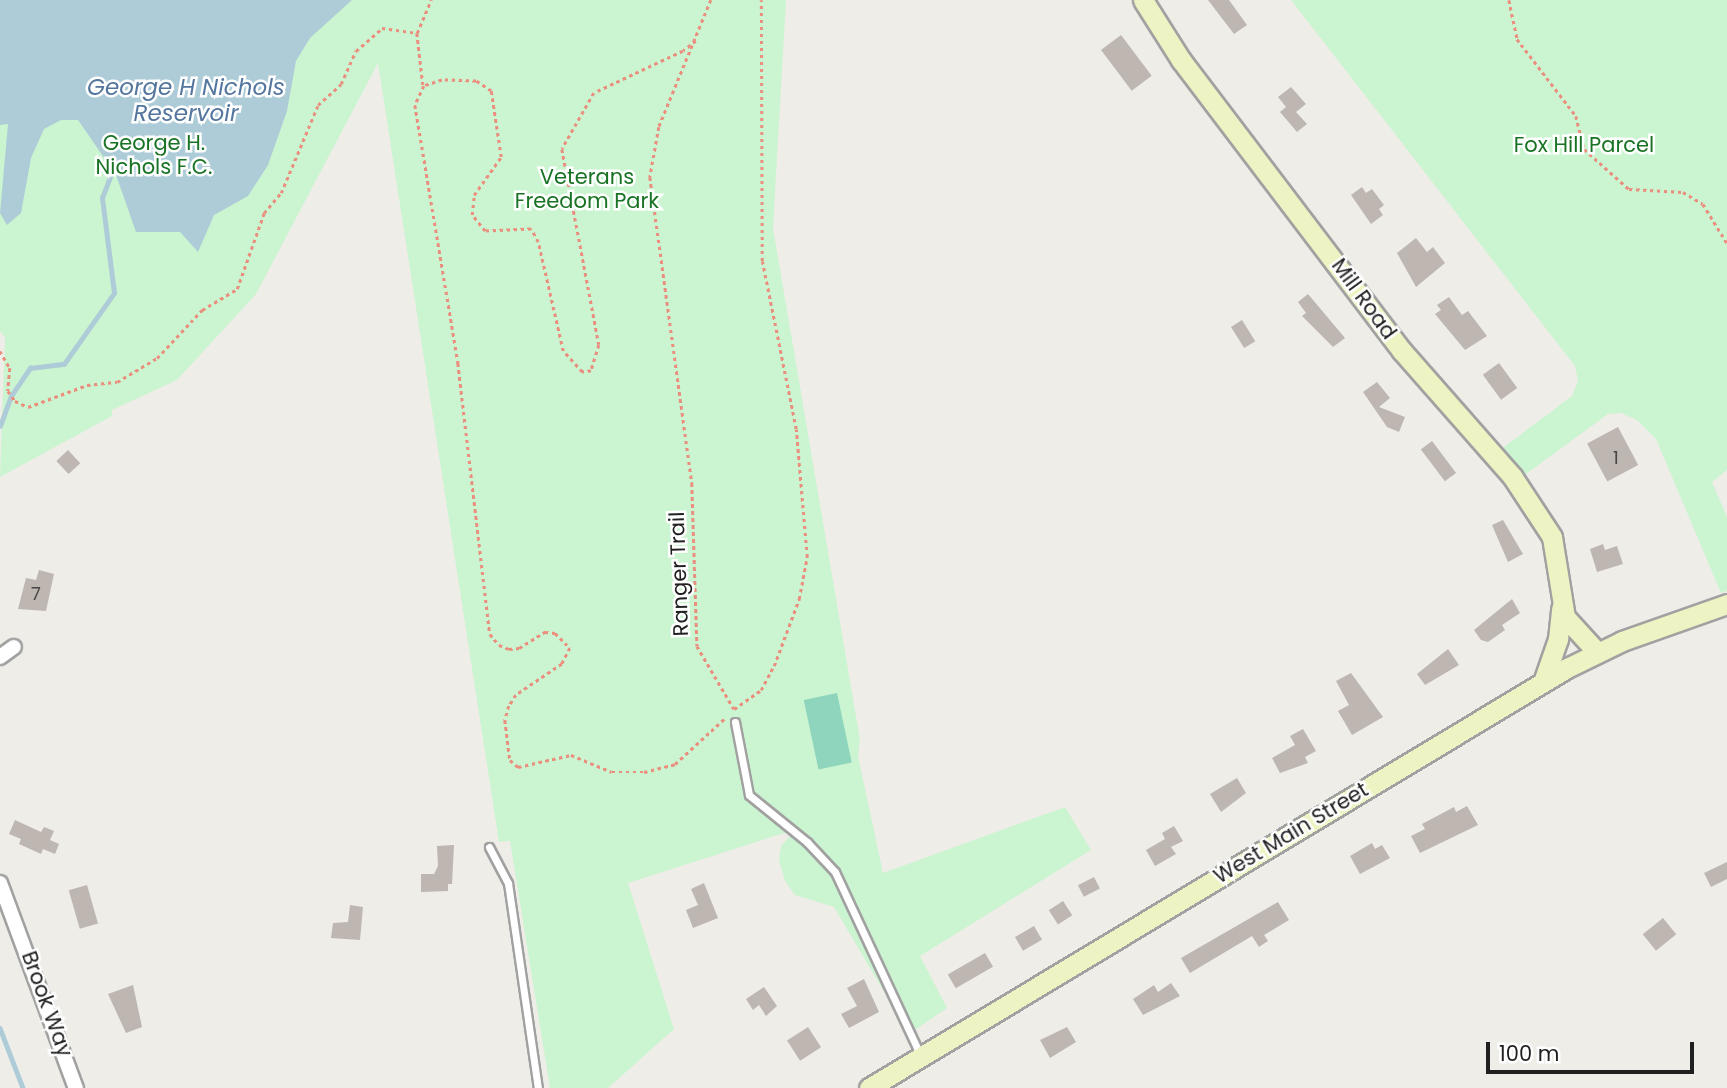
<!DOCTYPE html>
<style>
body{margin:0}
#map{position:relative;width:1727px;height:1088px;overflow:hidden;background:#efede8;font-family:Poppins,sans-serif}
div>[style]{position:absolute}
.park>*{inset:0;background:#cbf4d0}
.pitch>*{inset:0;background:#8fd5bd;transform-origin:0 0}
.water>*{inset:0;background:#aeccd8}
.stream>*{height:4.5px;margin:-2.25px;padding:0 2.25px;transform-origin:2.25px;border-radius:2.25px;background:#aeccd8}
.building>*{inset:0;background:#bdb6b1;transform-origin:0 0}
.path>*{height:2.5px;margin-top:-1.25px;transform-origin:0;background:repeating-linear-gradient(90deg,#ea8e7e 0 3.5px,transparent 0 7px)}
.roads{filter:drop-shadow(2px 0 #a1a1a1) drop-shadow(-2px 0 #a1a1a1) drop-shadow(0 2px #a1a1a1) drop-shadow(0 -2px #a1a1a1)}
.lane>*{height:7px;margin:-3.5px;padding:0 3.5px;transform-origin:3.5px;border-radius:3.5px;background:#fff}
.street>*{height:14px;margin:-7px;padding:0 7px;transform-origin:7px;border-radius:7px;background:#fff}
.secondary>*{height:19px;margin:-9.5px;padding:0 9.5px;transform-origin:9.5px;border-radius:9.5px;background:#eef3c3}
span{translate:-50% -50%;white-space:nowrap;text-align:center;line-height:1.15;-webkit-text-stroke:5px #fff;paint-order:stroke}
.number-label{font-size:18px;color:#474644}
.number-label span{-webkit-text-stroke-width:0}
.park-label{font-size:21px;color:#197324}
.street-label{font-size:21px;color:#202020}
.water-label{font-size:23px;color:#54769e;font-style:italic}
.scale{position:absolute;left:1486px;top:1042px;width:208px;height:32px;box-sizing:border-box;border:4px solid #202020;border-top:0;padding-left:9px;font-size:21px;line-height:24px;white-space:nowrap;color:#202020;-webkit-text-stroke:5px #fff;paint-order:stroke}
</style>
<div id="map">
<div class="park">
<i style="clip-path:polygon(0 0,786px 0,773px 228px,860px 740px,858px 756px,883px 873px,1065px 807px,1091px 850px,920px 956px,947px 1008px,909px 1034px,834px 907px,795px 895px,785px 881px,779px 860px,781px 846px,790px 836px,787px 832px,628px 883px,674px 1029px,608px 1088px,550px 1088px,510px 841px,499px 842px,378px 63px,256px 294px,177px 380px,112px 410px,112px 416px,0 477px,5px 337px,0 331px)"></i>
<i style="clip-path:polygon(1291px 0,1727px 0,1727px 470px,1712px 482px,1727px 517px,1727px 591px,1721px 593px,1656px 439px,1637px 420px,1621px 413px,1608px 414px,1522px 477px,1500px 450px,1572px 396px,1578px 381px,1575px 366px)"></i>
</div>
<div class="pitch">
<i style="left:837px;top:693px;width:71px;height:34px;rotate:78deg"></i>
</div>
<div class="water">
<i style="clip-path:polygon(0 0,352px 0,310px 38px,296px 61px,287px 111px,268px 165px,248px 196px,214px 215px,198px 252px,180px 232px,136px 232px,116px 175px,78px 120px,61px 120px,44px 129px,31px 158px,21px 213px,7px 225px,0 213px,8px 124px,0 125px)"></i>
</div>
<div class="stream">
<i style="left:0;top:426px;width:32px;rotate:-70deg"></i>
<i style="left:11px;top:396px;width:34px;rotate:-56deg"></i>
<i style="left:30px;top:368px;width:34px;rotate:-7deg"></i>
<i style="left:64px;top:364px;width:87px;rotate:-54.8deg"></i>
<i style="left:114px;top:293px;width:96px;rotate:-97.2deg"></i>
<i style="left:102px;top:198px;width:34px;rotate:-69deg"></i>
<i style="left:0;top:1028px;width:64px;rotate:69deg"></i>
</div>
<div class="building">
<i style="clip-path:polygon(1208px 0,1229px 0,1247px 25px,1234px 34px)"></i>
<i style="left:1121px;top:35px;width:51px;height:25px;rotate:53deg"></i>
<i style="clip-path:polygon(1291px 87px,1306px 104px,1296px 112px,1307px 124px,1297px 132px,1280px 112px,1286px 107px,1278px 97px)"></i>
<i style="clip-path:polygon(1362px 187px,1366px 193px,1372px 189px,1384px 205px,1379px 209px,1383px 215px,1371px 224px,1351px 195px)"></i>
<i style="clip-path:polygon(1416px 238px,1427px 252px,1433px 247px,1445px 263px,1416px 287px,1397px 253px)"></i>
<i style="clip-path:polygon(1308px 294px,1345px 338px,1333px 347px,1302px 316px,1306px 313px,1298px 302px)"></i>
<i style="clip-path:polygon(1449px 297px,1462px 315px,1468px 311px,1487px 336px,1465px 350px,1435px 314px,1441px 310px,1437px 305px)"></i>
<i style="left:1242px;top:320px;width:25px;height:13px;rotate:58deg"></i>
<i style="left:1499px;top:363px;width:31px;height:20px;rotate:54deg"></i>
<i style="clip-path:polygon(1377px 382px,1390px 398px,1379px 407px,1405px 417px,1399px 432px,1387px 427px,1363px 392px)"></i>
<i style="left:1618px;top:427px;width:43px;height:35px;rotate:62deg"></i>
<i style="left:1432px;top:441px;width:40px;height:14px;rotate:53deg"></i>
<i style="left:68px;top:450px;width:18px;height:16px;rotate:47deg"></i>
<i style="clip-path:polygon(1503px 520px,1523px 554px,1508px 562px,1492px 525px)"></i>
<i style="clip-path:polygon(1603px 544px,1605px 550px,1617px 546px,1623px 564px,1597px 572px,1590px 549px)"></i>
<i style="clip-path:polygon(39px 570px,54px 574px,46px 611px,18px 609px,26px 578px,36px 580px)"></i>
<i style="clip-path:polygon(1512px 599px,1520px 613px,1502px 625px,1505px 630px,1488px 642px,1481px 640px,1474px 630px)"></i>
<i style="clip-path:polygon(1448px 649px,1459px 665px,1425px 685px,1417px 674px)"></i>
<i style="clip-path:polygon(1351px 673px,1383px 717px,1352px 735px,1338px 711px,1349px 705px,1336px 681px)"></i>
<i style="clip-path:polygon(1303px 729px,1316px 751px,1305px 757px,1308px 763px,1280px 773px,1272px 758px,1295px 745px,1290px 736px)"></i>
<i style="clip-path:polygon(1237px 778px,1246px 793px,1221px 812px,1210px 794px)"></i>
<i style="clip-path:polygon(1467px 806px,1478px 825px,1420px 853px,1411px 836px,1425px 829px,1422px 824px,1454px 807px,1456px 812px)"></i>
<i style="clip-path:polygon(15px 820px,41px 832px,44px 827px,54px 831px,50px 840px,59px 844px,55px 854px,43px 849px,41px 854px,19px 844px,21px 839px,9px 834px)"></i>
<i style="clip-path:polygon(1174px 826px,1183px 841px,1171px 847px,1176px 854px,1155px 866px,1146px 850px,1165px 839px,1162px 833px)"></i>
<i style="clip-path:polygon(1372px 843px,1375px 849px,1382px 845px,1390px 858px,1360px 874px,1350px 856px)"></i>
<i style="clip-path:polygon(454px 845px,452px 884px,448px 884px,448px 891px,421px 892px,421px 874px,434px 874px,438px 866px,437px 846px)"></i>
<i style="clip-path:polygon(1727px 862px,1727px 879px,1711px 887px,1704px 873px)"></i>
<i style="left:1094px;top:877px;width:13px;height:18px;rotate:63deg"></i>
<i style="clip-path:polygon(704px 883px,718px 918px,693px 928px,686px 910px,698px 905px,691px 889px)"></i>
<i style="left:87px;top:885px;width:40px;height:19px;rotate:74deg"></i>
<i style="left:1063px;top:901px;width:17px;height:17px;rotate:57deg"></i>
<i style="clip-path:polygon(1278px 902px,1289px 920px,1264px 935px,1268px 941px,1259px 947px,1252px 936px,1190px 973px,1181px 958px)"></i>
<i style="clip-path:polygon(350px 905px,363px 907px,360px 940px,331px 938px,333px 923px,348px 922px)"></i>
<i style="left:1663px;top:918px;width:21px;height:26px;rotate:51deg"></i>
<i style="left:1034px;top:926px;width:16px;height:22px;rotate:60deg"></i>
<i style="left:985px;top:953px;width:16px;height:43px;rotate:60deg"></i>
<i style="clip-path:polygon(864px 979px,879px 1012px,849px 1028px,841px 1014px,857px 1006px,847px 988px)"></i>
<i style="clip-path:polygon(1171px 983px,1180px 996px,1143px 1015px,1133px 999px,1154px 985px,1158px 992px)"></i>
<i style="clip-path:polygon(133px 985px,142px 1027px,126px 1033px,108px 994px)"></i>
<i style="clip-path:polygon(764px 987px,777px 1006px,766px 1016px,759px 1005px,753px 1010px,746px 999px)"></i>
<i style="left:808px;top:1027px;width:24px;height:25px;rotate:57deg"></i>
<i style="clip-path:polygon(1067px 1027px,1076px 1042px,1050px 1058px,1040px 1040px)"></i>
</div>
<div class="path">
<i style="left:711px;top:0;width:137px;rotate:112.3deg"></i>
<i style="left:659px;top:127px;width:51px;rotate:100.2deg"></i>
<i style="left:650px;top:177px;width:309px;rotate:82.2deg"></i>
<i style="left:692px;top:483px;width:163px;rotate:88.2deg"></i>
<i style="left:697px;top:646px;width:73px;rotate:59.6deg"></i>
<i style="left:734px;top:709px;width:33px;rotate:-35deg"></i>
<i style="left:761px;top:690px;width:27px;rotate:-62deg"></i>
<i style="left:774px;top:666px;width:72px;rotate:-69.5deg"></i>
<i style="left:799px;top:599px;width:43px;rotate:-79.2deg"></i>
<i style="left:807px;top:557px;width:128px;rotate:-94.9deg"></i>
<i style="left:796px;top:429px;width:171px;rotate:-101.4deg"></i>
<i style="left:762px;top:261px;width:261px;rotate:-90.2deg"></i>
<i style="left:1509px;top:0;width:40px;rotate:78deg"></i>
<i style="left:1517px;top:39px;width:97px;rotate:52.5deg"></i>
<i style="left:1576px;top:116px;width:34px;rotate:76deg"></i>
<i style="left:1584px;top:149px;width:60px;rotate:41.6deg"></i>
<i style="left:1629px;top:189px;width:54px;rotate:3.2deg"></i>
<i style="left:1683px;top:192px;width:23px;rotate:31deg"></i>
<i style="left:1703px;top:204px;width:46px;rotate:58.4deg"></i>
<i style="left:417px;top:33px;width:52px;rotate:83.4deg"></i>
<i style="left:696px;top:41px;width:16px;rotate:142deg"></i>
<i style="left:683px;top:51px;width:98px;rotate:154.7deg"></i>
<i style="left:594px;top:93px;width:64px;rotate:119.7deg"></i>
<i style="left:562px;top:149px;width:199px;rotate:79.3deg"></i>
<i style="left:599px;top:345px;width:27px;rotate:107deg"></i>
<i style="left:591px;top:371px;width:9px;rotate:174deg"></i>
<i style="left:582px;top:372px;width:28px;rotate:-132deg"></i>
<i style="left:563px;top:351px;width:112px;rotate:-102.9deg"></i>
<i style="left:538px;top:242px;width:15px;rotate:-118deg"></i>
<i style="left:531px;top:229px;width:46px;rotate:177.5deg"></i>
<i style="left:485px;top:231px;width:21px;rotate:-129deg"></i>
<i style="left:472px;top:215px;width:20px;rotate:-84deg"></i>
<i style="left:474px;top:195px;width:47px;rotate:-54.6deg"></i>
<i style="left:501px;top:157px;width:67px;rotate:-98.6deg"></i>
<i style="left:491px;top:91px;width:18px;rotate:-146deg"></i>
<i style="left:476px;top:81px;width:34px;rotate:-178deg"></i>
<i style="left:442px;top:80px;width:19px;rotate:162deg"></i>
<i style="left:424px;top:86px;width:21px;rotate:115deg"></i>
<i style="left:415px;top:105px;width:262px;rotate:80.5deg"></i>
<i style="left:458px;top:363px;width:273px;rotate:83.3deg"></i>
<i style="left:490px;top:634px;width:14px;rotate:51deg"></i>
<i style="left:499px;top:645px;width:11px;rotate:22deg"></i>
<i style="left:509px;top:649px;width:10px;rotate:-6deg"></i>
<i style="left:519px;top:648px;width:31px;rotate:-32deg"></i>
<i style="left:545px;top:632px;width:10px;rotate:6deg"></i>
<i style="left:555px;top:633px;width:21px;rotate:45deg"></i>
<i style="left:570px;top:648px;width:18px;rotate:117deg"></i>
<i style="left:562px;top:664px;width:55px;rotate:146deg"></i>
<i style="left:516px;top:695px;width:13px;rotate:122deg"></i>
<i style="left:509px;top:706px;width:15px;rotate:106deg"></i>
<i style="left:505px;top:720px;width:40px;rotate:82.9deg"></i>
<i style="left:510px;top:760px;width:11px;rotate:41deg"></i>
<i style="left:518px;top:767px;width:54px;rotate:-12.8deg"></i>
<i style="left:571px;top:755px;width:44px;rotate:22.5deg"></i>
<i style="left:612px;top:772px;width:32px"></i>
<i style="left:644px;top:772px;width:32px;rotate:-14deg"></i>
<i style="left:675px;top:764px;width:67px;rotate:-42.6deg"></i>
<i style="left:0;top:351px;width:20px;rotate:60deg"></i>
<i style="left:10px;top:368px;width:23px;rotate:95deg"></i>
<i style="left:8px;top:391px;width:12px;rotate:55deg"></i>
<i style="left:15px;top:401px;width:14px;rotate:25deg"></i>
<i style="left:28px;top:407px;width:63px;rotate:-20.4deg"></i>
<i style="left:87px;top:385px;width:30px;rotate:-6deg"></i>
<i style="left:117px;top:382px;width:47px;rotate:-31deg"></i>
<i style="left:157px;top:358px;width:66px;rotate:-46.8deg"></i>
<i style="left:202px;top:310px;width:41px;rotate:-31deg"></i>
<i style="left:237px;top:289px;width:81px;rotate:-70.4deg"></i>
<i style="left:264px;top:213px;width:26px;rotate:-50deg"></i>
<i style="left:281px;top:193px;width:95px;rotate:-67.2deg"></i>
<i style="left:318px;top:105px;width:31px;rotate:-42deg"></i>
<i style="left:341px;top:84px;width:36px;rotate:-66deg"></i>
<i style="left:356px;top:51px;width:35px;rotate:-41deg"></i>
<i style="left:382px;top:28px;width:35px;rotate:8deg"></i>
<i style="left:417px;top:33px;width:36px;rotate:-67deg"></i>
</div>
<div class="roads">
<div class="lane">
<i style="left:735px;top:722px;width:74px;rotate:79.1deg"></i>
<i style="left:749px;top:795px;width:75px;rotate:39deg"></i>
<i style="left:807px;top:842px;width:41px;rotate:47deg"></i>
<i style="left:835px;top:872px;width:201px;rotate:65deg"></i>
<i style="left:489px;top:847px;width:41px;rotate:62.2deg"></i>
<i style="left:508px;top:883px;width:207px;rotate:81.7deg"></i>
</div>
<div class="street">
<i style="left:0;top:657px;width:17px;rotate:-36deg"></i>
<i style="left:0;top:883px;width:219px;rotate:69.7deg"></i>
</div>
<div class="secondary">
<i style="left:1143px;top:0;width:71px;rotate:57.7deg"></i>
<i style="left:1181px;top:60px;width:365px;rotate:52.8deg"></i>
<i style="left:1402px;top:351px;width:167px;rotate:48.7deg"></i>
<i style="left:1512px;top:476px;width:73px;rotate:56.7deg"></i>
<i style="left:1552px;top:537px;width:81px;rotate:80.8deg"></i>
<i style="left:1565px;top:617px;width:47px;rotate:47.6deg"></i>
<i style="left:1543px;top:682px;width:46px;rotate:-70.8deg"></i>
<i style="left:1558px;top:639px;width:31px;rotate:-84deg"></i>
<i style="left:869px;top:1088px;width:815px;rotate:-31.04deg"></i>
<i style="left:1567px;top:668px;width:61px;rotate:-26.1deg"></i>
<i style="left:1622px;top:641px;width:111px;rotate:-19.4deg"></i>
</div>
</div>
<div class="number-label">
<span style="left:1616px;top:458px">1</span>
<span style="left:36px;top:594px">7</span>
</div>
<div class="park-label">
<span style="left:154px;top:155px">George H.<br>Nichols F.C.</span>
<span style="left:1584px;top:145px">Fox Hill Parcel</span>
<span style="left:587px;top:189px">Veterans<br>Freedom Park</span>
</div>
<div class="street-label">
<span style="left:1364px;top:299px;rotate:54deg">Mill Road</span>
<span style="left:679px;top:574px;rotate:-92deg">Ranger Trail</span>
<span style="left:1291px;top:833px;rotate:-31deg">West Main Street</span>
<span style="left:47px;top:1004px;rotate:70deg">Brook Way</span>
</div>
<div class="water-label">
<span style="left:186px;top:100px">George H Nichols<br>Reservoir</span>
</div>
<div class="scale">100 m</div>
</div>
